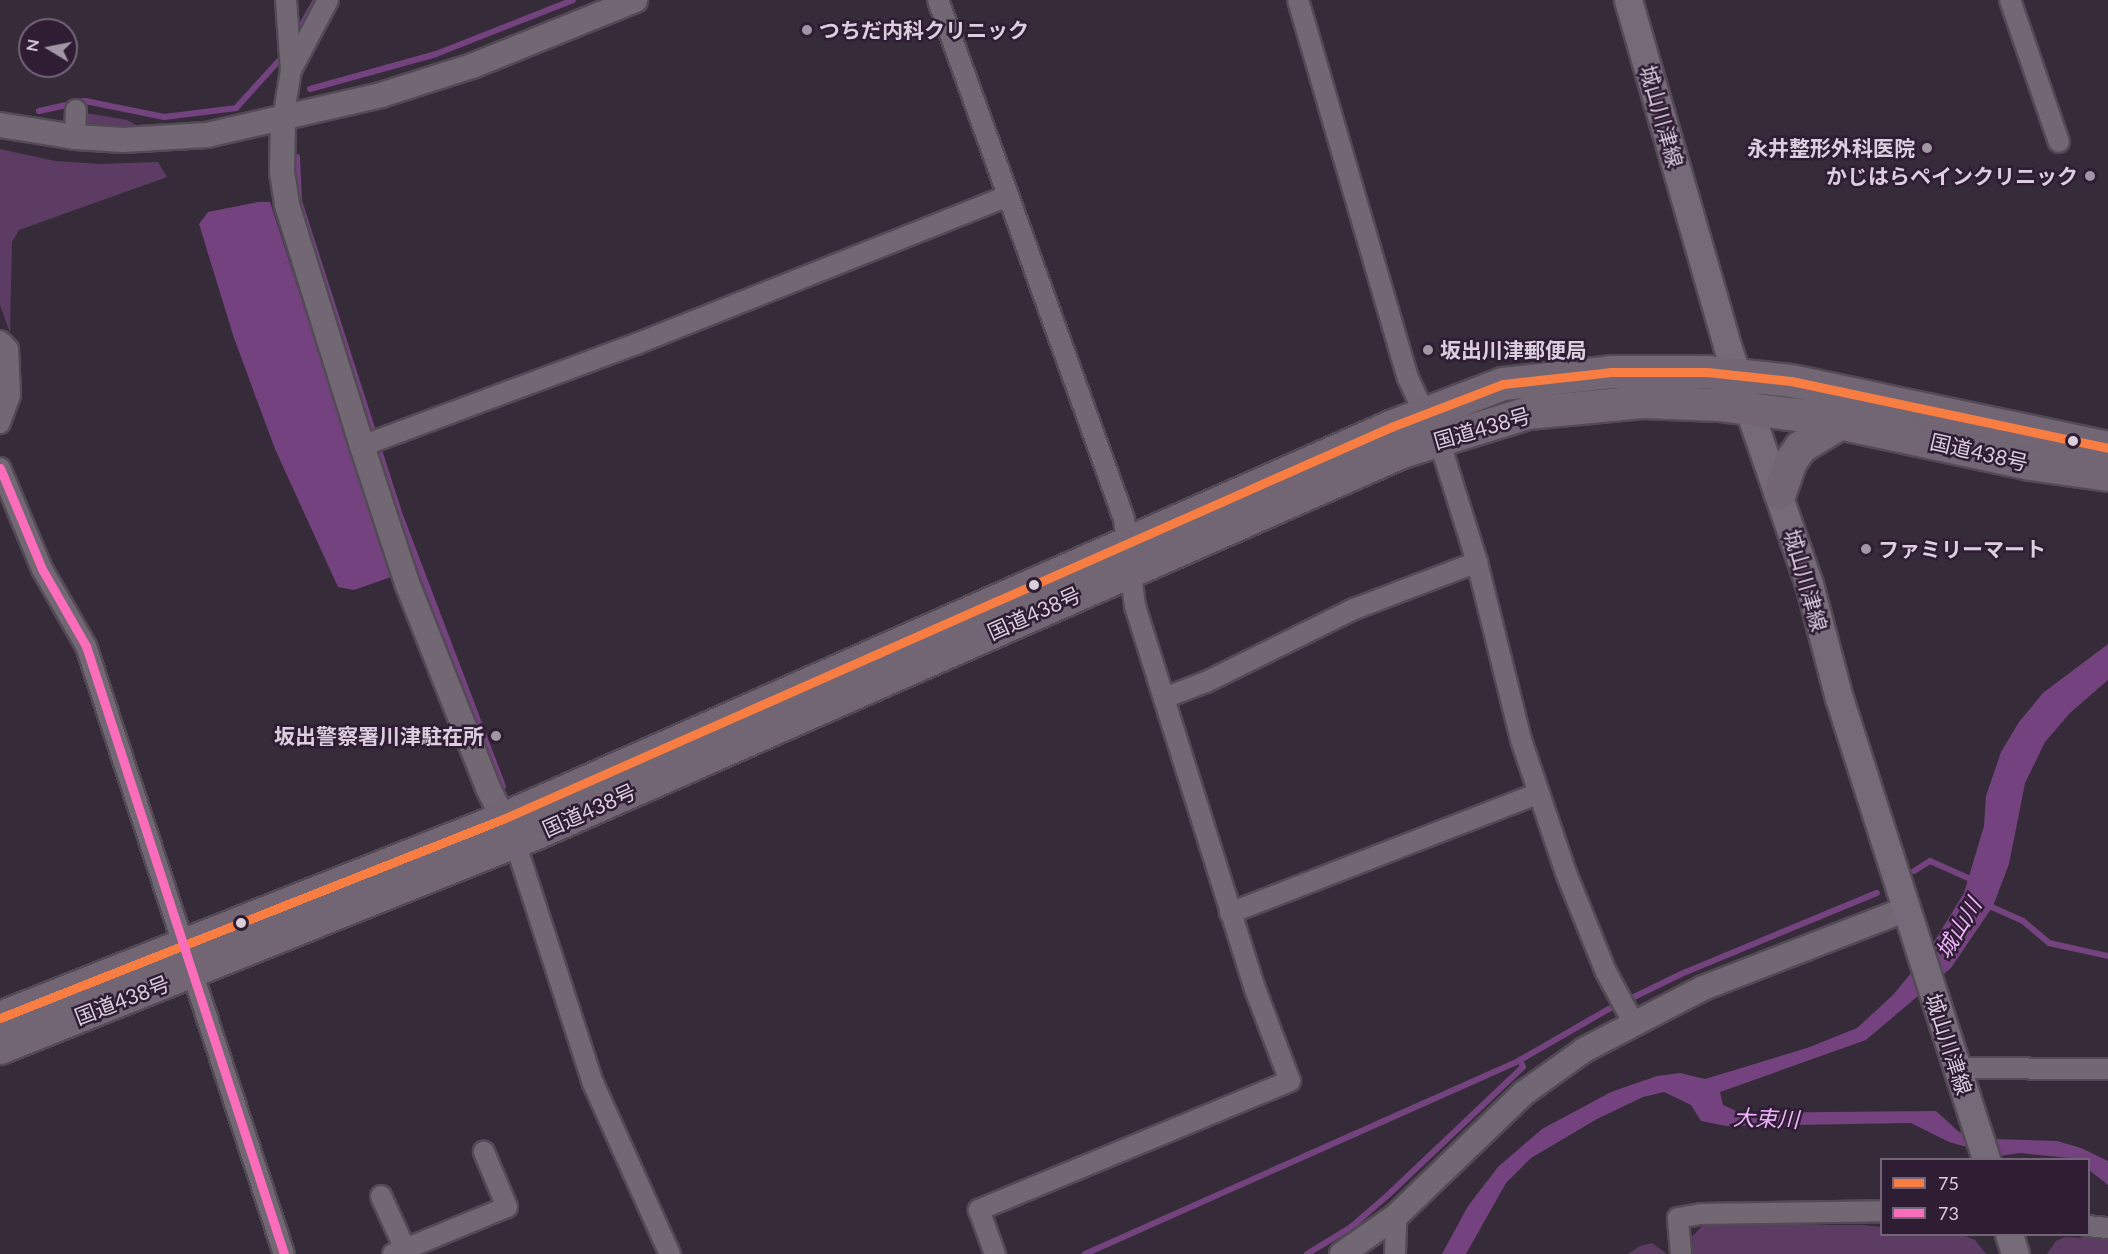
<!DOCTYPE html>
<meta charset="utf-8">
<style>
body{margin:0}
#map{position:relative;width:2108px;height:1254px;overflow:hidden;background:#362c39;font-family:Lato,"Noto Sans JP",sans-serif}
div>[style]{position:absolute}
.green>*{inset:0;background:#5c3c63}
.water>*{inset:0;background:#74427f}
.stream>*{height:6px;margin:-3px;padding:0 3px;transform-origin:3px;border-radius:3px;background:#74427f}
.roads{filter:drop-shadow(2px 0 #534a56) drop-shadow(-2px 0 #534a56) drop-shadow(0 2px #534a56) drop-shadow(0 -2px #534a56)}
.minor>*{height:20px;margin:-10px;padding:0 10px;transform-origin:10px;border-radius:10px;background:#716873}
.tertiary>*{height:24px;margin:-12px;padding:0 12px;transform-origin:12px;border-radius:12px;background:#716873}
.secondary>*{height:27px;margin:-13.5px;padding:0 13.5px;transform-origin:13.5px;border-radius:13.5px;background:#756a77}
.trunk>*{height:32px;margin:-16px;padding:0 16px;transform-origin:16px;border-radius:16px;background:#726674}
.bus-1>*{height:9px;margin:-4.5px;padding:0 4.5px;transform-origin:4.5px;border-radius:4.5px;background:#f77d43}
.bus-2>*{height:9px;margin:-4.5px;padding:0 4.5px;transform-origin:4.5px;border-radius:4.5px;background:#fb6dba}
.dots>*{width:16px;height:16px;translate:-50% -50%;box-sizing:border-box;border:3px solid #2f1d33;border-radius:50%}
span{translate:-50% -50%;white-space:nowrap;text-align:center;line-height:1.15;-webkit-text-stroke:5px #2f1d33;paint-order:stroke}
.poi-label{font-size:21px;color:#dbcfde;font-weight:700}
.left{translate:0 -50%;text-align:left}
.right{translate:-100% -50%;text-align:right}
.street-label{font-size:21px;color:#dbcfde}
.water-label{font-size:22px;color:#efb3fd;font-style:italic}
.legend{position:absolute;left:1880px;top:1158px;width:210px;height:78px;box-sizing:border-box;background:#2f1d33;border:2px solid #746477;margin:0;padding:8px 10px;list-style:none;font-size:18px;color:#dbcfde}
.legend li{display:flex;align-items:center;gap:12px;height:30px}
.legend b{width:30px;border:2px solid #746477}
.north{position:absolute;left:18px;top:18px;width:60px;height:60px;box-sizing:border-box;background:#2f1d33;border:2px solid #746477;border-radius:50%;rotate:280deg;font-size:16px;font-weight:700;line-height:24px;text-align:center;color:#dbcfde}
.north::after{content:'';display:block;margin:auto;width:21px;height:27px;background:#a196a4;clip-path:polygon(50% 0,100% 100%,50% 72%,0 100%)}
</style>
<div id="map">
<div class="green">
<i style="clip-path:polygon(86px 113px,127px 120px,144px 129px,84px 129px)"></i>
<i style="clip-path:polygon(0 149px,55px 161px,99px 164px,158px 162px,167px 177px,19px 230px,12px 242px,10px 333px,0 305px)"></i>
<i style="clip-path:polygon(1703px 1225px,1863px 1225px,1881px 1227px,1882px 1234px,1963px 1235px,1975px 1240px,1986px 1254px,1693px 1254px,1692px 1237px)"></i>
<i style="clip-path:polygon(2065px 1237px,2108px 1239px,2108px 1254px,2047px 1254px,2056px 1241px)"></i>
<i style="clip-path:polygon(1652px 1243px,1667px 1254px,1628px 1254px,1640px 1246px)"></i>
</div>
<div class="water">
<i style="clip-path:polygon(258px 202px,270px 202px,391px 577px,354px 590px,338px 587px,275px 449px,234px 338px,199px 224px,208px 212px)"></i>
<i style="clip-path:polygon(2108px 644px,2108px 680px,2070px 713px,2045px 742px,2025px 783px,2009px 864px,1993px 906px,1951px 968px,1866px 1040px,1720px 1092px,1723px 1105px,1741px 1113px,1936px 1111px,1959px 1132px,1994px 1139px,2057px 1141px,2081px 1148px,2108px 1161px,2108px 1185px,2089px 1170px,2088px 1160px,2020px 1153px,1999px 1156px,1949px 1142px,1911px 1123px,1726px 1126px,1701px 1121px,1691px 1105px,1664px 1092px,1643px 1097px,1597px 1119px,1531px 1158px,1506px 1183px,1466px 1254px,1442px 1254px,1468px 1206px,1498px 1167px,1542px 1129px,1611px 1092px,1657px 1076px,1680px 1073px,1705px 1079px,1807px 1048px,1857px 1028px,1893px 995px,1926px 955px,1964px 893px,1984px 826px,1986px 796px,2001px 752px,2019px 722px,2043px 693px)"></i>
</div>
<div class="stream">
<i style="left:294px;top:39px;width:45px;rotate:-60.6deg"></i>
<i style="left:310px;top:89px;width:131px;rotate:-15.5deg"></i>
<i style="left:436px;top:54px;width:147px;rotate:-21.5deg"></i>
<i style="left:39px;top:111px;width:47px;rotate:-12.3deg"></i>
<i style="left:85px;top:101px;width:81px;rotate:11.4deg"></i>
<i style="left:164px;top:117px;width:73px;rotate:-7.1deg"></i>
<i style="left:236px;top:108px;width:72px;rotate:-47.8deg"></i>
<i style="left:297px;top:157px;width:44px;rotate:87.4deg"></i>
<i style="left:299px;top:201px;width:333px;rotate:72.2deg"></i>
<i style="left:401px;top:518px;width:287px;rotate:69.2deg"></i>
<i style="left:1914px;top:871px;width:19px;rotate:-32deg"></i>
<i style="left:1930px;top:861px;width:51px;rotate:24.1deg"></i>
<i style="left:1987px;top:905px;width:39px;rotate:24deg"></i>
<i style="left:2023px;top:921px;width:34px;rotate:40deg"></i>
<i style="left:2049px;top:943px;width:60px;rotate:12.4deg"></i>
<i style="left:1085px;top:1254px;width:476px;rotate:-24deg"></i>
<i style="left:1307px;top:1254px;width:52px;rotate:-31.5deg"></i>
<i style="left:1351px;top:1227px;width:49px;rotate:-40.9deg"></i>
<i style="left:1388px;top:1195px;width:186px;rotate:-43.5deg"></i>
<i style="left:1523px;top:1067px;width:8px;rotate:-113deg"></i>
<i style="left:1520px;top:1060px;width:100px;rotate:-29.9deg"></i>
<i style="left:1607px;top:1010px;width:82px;rotate:-25.9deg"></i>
<i style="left:1681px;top:974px;width:212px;rotate:-22.5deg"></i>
</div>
<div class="roads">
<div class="minor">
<i style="left:938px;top:0;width:551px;rotate:70.28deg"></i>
<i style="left:1124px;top:519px;width:88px;rotate:82.8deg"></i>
<i style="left:1135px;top:606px;width:401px;rotate:72.6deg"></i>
<i style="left:1255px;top:989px;width:98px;rotate:69.2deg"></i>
<i style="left:1290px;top:1081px;width:337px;rotate:157.5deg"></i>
<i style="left:979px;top:1210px;width:47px;rotate:70deg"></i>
<i style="left:1298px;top:0;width:394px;rotate:73.8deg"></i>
<i style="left:1408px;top:378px;width:86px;rotate:65.2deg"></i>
<i style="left:1444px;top:456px;width:111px;rotate:72.7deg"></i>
<i style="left:1477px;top:562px;width:183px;rotate:76.1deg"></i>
<i style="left:1521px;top:740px;width:140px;rotate:71.3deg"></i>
<i style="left:1566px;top:873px;width:107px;rotate:68deg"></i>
<i style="left:1606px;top:972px;width:57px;rotate:61.6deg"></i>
<i style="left:2010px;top:0;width:150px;rotate:71deg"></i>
<i style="left:291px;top:70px;width:79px;rotate:-62.1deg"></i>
<i style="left:283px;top:119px;width:50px;rotate:-80.7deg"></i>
<i style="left:291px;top:70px;width:70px;rotate:-94.1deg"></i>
<i style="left:75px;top:137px;width:27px;rotate:-88deg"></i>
<i style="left:0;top:341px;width:11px;rotate:45deg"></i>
<i style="left:8px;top:349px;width:46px;rotate:87.5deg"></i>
<i style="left:10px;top:395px;width:30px;rotate:110deg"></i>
<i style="left:362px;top:446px;width:292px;rotate:-20.4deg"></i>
<i style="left:636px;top:344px;width:398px;rotate:-21.7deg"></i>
<i style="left:0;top:468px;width:109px;rotate:67.4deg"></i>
<i style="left:42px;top:569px;width:89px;rotate:60.3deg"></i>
<i style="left:86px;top:646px;width:639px;rotate:71.96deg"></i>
<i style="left:1164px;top:698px;width:45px;rotate:-20.9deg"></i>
<i style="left:1206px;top:682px;width:165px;rotate:-26.3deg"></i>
<i style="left:1354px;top:609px;width:132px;rotate:-20.9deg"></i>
<i style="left:515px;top:842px;width:253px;rotate:72.1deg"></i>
<i style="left:593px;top:1083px;width:188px;rotate:65.8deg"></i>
<i style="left:1230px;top:913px;width:331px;rotate:-21.2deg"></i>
<i style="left:1956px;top:1068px;width:152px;rotate:0.4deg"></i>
<i style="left:381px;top:1196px;width:58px;rotate:65.6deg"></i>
<i style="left:2088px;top:1226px;width:20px;rotate:6deg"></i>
<i style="left:393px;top:1254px;width:123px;rotate:-22.4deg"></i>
<i style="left:507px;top:1207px;width:60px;rotate:-112.7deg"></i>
<i style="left:1395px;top:1254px;width:38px;rotate:-88deg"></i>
<i style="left:1681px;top:1254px;width:36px;rotate:-95deg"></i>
<i style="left:1678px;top:1218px;width:23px;rotate:-10deg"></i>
<i style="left:1701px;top:1214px;width:181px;rotate:-0.9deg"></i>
</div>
<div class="tertiary">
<i style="left:283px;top:119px;width:53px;rotate:91.1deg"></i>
<i style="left:282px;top:172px;width:33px;rotate:81deg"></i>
<i style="left:287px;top:205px;width:252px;rotate:72.7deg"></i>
<i style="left:362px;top:446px;width:144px;rotate:71.8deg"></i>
<i style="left:407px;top:583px;width:220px;rotate:68.4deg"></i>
<i style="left:488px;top:788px;width:49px;rotate:63.4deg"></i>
<i style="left:0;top:125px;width:76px;rotate:9.1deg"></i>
<i style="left:75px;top:137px;width:48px;rotate:3.6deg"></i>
<i style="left:123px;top:140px;width:84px;rotate:-3.4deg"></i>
<i style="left:207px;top:135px;width:179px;rotate:-12.9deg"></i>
<i style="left:381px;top:95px;width:96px;rotate:-17.7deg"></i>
<i style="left:472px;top:66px;width:176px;rotate:-22deg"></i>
<i style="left:1342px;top:1254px;width:66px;rotate:-35.1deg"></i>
<i style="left:1396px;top:1216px;width:178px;rotate:-43.9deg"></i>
<i style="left:1524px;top:1093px;width:74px;rotate:-35.6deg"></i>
<i style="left:1584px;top:1050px;width:134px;rotate:-27.5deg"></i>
<i style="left:1703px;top:988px;width:219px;rotate:-21.2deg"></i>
</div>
<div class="secondary">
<i style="left:1628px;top:0;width:360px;rotate:74deg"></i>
<i style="left:1727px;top:346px;width:252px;rotate:71deg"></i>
<i style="left:1809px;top:584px;width:118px;rotate:75.3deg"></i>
<i style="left:1839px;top:698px;width:485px;rotate:72.3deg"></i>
<i style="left:2009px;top:1234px;width:21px;rotate:73deg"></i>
</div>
<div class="trunk">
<i style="left:1780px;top:493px;width:34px;rotate:-71deg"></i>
<i style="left:1791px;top:461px;width:17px;rotate:-54deg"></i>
<i style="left:1801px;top:447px;width:47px;rotate:-31deg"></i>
<i style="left:0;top:1018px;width:541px;rotate:-21.59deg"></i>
<i style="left:503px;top:819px;width:971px;rotate:-23.82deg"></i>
<i style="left:1391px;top:427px;width:120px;rotate:-21deg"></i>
<i style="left:1503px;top:384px;width:109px;rotate:-6.3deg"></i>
<i style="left:1611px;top:372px;width:96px"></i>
<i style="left:1707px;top:372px;width:84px;rotate:6.1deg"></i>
<i style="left:1791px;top:381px;width:324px;rotate:11.9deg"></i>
<i style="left:0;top:1048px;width:578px;rotate:-21.82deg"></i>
<i style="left:537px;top:833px;width:945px;rotate:-23.77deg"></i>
<i style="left:1402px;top:452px;width:132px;rotate:-17.2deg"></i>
<i style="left:1528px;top:413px;width:115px;rotate:-5.5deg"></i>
<i style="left:1642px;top:402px;width:77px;rotate:2.2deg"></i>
<i style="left:1719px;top:405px;width:93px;rotate:7.4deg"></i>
<i style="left:1811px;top:417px;width:224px;rotate:12.1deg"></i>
<i style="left:2030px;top:464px;width:79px;rotate:8deg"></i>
</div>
</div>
<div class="bus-1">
<i style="left:0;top:1018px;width:541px;rotate:-21.59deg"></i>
<i style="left:503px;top:819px;width:971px;rotate:-23.82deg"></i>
<i style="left:1391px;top:427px;width:120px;rotate:-21deg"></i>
<i style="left:1503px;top:384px;width:109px;rotate:-6.3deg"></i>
<i style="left:1611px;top:372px;width:96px"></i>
<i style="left:1707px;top:372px;width:84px;rotate:6.1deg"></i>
<i style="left:1791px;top:381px;width:324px;rotate:11.9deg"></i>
</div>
<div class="bus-2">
<i style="left:0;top:468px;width:109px;rotate:67.4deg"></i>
<i style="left:42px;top:569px;width:89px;rotate:60.3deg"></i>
<i style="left:86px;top:646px;width:639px;rotate:71.96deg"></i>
</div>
<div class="dots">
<i style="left:807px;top:30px;background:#a196a4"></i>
<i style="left:1927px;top:148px;background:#a196a4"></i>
<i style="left:2090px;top:176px;background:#a196a4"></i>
<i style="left:1428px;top:350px;background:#a196a4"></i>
<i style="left:2073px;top:441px;background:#dbcfde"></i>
<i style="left:1866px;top:549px;background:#a196a4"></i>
<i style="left:1034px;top:585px;background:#dbcfde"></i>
<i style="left:496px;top:736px;background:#a196a4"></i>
<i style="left:241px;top:923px;background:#dbcfde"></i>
</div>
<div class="poi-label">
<span class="left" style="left:819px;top:30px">つちだ内科クリニック</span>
<span class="right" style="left:1915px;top:148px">永井整形外科医院</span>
<span class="right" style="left:2078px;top:176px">かじはらペインクリニック</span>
<span class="left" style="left:1440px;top:350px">坂出川津郵便局</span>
<span class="left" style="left:1878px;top:549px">ファミリーマート</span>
<span class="right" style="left:484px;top:736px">坂出警察署川津駐在所</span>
</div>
<div class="street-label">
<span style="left:1662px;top:116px;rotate:74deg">城山川津線</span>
<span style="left:1482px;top:428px;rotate:-16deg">国道438号</span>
<span style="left:1979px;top:452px;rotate:13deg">国道438号</span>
<span style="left:1806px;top:580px;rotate:74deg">城山川津線</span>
<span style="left:1034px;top:613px;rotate:-24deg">国道438号</span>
<span style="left:589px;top:810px;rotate:-24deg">国道438号</span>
<span style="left:122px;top:1000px;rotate:-21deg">国道438号</span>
<span style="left:1949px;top:1044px;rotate:72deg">城山川津線</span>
</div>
<div class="water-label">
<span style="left:1958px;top:928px;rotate:-59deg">城山川</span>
<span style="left:1766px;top:1118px;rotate:2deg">大束川</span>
</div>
<ul class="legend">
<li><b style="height:8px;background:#f77d43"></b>75</li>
<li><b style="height:8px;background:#fb6dba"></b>73</li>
</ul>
<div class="north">N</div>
</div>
